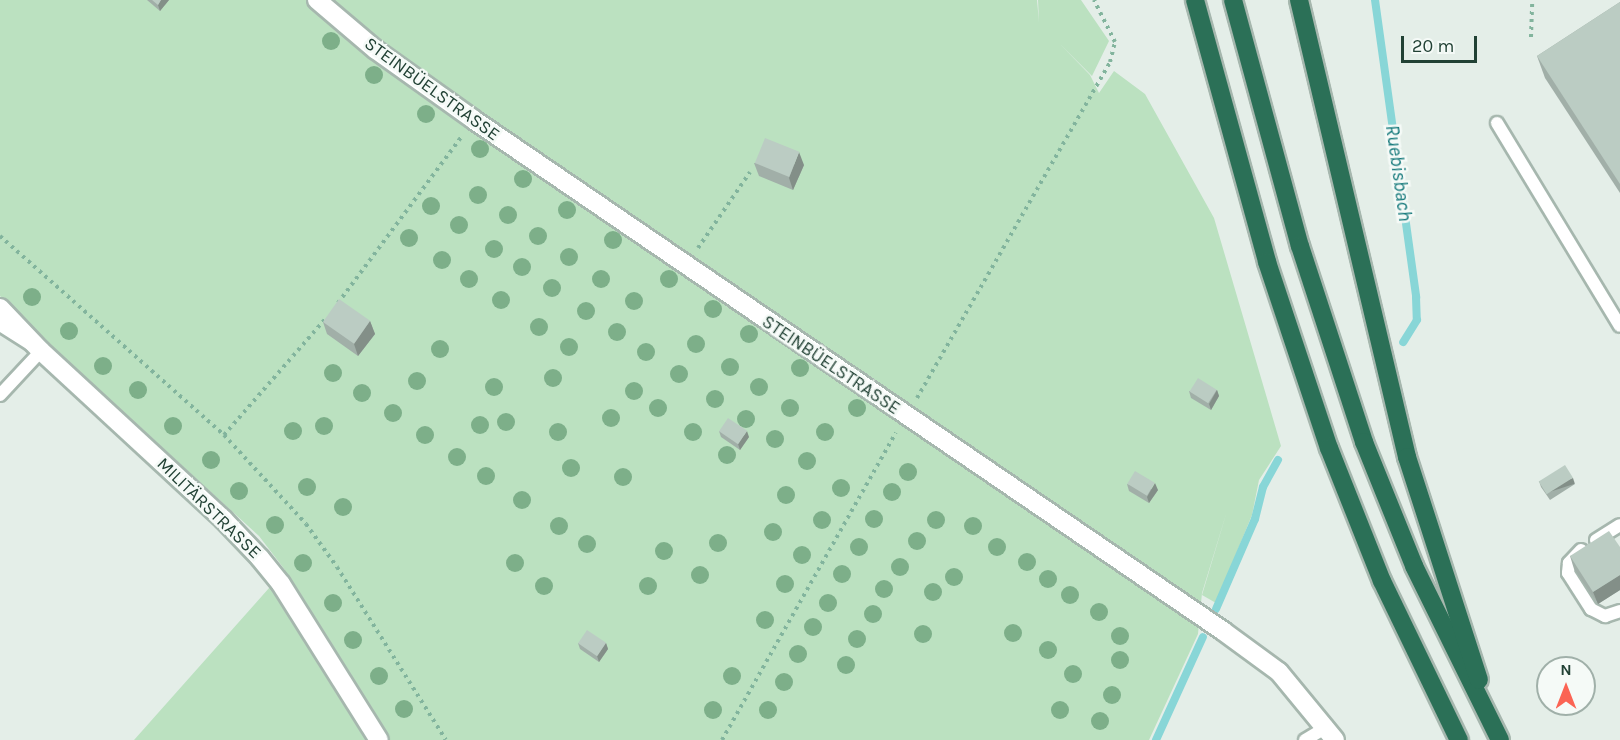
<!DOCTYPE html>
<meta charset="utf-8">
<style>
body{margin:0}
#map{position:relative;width:1620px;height:740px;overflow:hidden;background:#e4eee8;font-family:Karla,sans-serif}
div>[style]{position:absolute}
.green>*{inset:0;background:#bbe1c0}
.stream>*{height:8px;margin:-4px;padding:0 4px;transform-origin:4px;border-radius:4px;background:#88d6d7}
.path>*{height:4px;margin-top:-2px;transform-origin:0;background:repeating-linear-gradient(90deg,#82b49d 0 3px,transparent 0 7.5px)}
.roads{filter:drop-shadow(2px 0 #a6b7ae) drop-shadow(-2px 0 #a6b7ae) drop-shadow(0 2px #a6b7ae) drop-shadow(0 -2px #a6b7ae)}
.lane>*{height:12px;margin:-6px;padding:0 6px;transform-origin:6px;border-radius:6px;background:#fff}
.street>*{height:18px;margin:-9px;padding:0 9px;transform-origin:9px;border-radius:9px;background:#fff}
.highway>*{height:18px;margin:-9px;padding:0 9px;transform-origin:9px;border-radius:9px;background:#2b7057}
.trees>*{width:18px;height:18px;margin:-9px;border-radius:50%;background:#7daf89}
.wall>*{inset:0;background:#a1afa8}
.shaded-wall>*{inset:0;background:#838f88;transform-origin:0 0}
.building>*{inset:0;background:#bbccc3;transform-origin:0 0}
span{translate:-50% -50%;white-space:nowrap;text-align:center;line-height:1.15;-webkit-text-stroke:5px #f5faf7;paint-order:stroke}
.street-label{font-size:18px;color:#214134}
.water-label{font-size:20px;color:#177a7c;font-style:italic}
.north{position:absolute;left:1536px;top:656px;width:60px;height:60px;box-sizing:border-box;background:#f5faf7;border:2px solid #a0b0a9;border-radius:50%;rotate:0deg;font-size:16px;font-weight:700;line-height:24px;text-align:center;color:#214134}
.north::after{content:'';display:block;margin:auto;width:21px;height:27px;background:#fb6454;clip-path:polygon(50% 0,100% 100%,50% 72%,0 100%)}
.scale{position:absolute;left:1401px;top:36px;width:76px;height:27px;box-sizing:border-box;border:3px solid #214134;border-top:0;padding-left:8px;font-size:18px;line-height:21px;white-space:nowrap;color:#214134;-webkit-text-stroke:4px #f5faf7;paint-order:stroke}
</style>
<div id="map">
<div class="green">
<i style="clip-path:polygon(0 0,1037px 0,1039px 22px,1038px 0,1081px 0,1109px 41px,1092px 76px,1060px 44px,1090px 75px,1099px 93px,1114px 71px,1145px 94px,1214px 218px,1281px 446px,1259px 480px,1252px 515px,1216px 603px,1202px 595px,1227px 511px,1202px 593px,1198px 634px,1149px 740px,134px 740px,285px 570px,259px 536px,51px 346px,0 296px)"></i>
</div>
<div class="stream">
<i style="left:1375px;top:0;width:300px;rotate:82.1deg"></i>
<i style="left:1416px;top:297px;width:23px;rotate:88deg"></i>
<i style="left:1417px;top:320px;width:26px;rotate:122deg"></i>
<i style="left:1216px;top:609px;width:98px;rotate:-66.6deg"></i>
<i style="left:1255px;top:519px;width:33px;rotate:-76deg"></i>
<i style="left:1263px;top:487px;width:31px;rotate:-61deg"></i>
<i style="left:1156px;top:740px;width:113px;rotate:-65.5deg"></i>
</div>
<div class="path">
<i style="left:1531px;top:37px;width:37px;rotate:-88deg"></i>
<i style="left:0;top:236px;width:300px;rotate:41.6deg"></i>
<i style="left:224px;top:435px;width:121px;rotate:47.3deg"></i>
<i style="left:306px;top:524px;width:53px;rotate:54.2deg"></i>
<i style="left:337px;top:567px;width:204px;rotate:57.8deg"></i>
<i style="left:698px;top:248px;width:92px;rotate:-55.6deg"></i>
<i style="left:338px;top:303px;width:208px;rotate:-53.4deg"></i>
<i style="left:917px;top:398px;width:387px;rotate:-60.1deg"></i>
<i style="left:1110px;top:62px;width:21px;rotate:-76deg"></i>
<i style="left:1115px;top:42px;width:47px;rotate:-116.6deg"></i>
<i style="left:224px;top:435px;width:155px;rotate:-48.9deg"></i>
<i style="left:722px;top:740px;width:353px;rotate:-60.5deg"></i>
</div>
<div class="roads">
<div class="lane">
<i style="left:1497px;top:123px;width:237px;rotate:58.8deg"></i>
<i style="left:0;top:325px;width:49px;rotate:32.4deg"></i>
<i style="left:41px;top:351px;width:60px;rotate:133deg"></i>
<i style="left:1596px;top:540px;width:28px;rotate:-32deg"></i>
<i style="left:1581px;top:550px;width:18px;rotate:133deg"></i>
<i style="left:1569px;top:563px;width:10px;rotate:96deg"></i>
<i style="left:1568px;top:573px;width:43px;rotate:57.4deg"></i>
<i style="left:1591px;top:609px;width:16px;rotate:27deg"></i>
<i style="left:1605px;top:616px;width:16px;rotate:-18deg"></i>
<i style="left:1305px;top:740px;width:26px;rotate:-31deg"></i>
</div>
<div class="street">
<i style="left:317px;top:0;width:77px;rotate:40.3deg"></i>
<i style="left:376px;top:50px;width:120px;rotate:35.5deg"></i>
<i style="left:474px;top:120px;width:907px;rotate:34.3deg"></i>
<i style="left:1223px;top:631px;width:69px;rotate:36.2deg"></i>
<i style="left:1279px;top:672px;width:88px;rotate:50.5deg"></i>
<i style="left:0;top:308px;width:59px;rotate:46.4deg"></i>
<i style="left:41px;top:351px;width:248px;rotate:42.7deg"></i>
<i style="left:223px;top:519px;width:54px;rotate:46.5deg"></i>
<i style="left:260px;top:558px;width:33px;rotate:51deg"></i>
<i style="left:281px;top:584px;width:184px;rotate:57.9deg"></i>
</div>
<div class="highway">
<i style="left:1195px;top:0;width:272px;rotate:74.6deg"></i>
<i style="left:1267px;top:262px;width:196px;rotate:71.6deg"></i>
<i style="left:1329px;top:448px;width:143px;rotate:68.3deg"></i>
<i style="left:1382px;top:581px;width:177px;rotate:64.2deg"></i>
<i style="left:1233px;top:0;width:255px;rotate:74.8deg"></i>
<i style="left:1300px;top:246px;width:206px;rotate:71.9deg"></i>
<i style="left:1364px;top:442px;width:134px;rotate:68deg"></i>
<i style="left:1414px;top:566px;width:194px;rotate:63.7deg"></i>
<i style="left:1299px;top:0;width:470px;rotate:76.7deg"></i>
<i style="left:1407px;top:457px;width:234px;rotate:72.1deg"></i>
</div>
</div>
<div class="trees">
<i style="left:331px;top:41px"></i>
<i style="left:374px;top:75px"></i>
<i style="left:426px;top:114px"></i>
<i style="left:480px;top:149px"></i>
<i style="left:523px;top:179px"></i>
<i style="left:478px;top:195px"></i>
<i style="left:431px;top:206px"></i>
<i style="left:567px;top:210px"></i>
<i style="left:508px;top:215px"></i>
<i style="left:459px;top:225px"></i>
<i style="left:538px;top:236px"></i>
<i style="left:409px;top:238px"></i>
<i style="left:613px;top:240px"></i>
<i style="left:494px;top:249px"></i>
<i style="left:569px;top:257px"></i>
<i style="left:442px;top:260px"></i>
<i style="left:522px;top:267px"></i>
<i style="left:469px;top:279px"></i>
<i style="left:601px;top:279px"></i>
<i style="left:669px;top:279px"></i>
<i style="left:552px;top:288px"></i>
<i style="left:32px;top:297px"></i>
<i style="left:501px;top:300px"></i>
<i style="left:634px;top:301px"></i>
<i style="left:713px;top:309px"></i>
<i style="left:586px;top:311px"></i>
<i style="left:539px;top:327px"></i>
<i style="left:69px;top:331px"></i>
<i style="left:617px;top:332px"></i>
<i style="left:749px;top:334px"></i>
<i style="left:696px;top:344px"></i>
<i style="left:569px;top:347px"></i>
<i style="left:440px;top:349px"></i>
<i style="left:646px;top:352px"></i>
<i style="left:103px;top:366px"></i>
<i style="left:730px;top:367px"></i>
<i style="left:800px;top:368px"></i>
<i style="left:333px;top:373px"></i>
<i style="left:679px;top:374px"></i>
<i style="left:553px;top:378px"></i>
<i style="left:417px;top:381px"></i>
<i style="left:494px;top:387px"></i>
<i style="left:759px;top:387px"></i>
<i style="left:138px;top:390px"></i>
<i style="left:634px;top:391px"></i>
<i style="left:362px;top:393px"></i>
<i style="left:715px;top:399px"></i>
<i style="left:658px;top:408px"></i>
<i style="left:790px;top:408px"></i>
<i style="left:857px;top:408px"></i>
<i style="left:393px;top:413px"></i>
<i style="left:611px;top:418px"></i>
<i style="left:746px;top:419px"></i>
<i style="left:506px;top:422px"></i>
<i style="left:480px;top:425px"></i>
<i style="left:173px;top:426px"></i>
<i style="left:324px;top:426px"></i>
<i style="left:293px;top:431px"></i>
<i style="left:558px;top:432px"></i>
<i style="left:693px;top:432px"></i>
<i style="left:825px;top:432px"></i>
<i style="left:425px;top:435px"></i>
<i style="left:775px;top:439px"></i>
<i style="left:727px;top:455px"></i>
<i style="left:457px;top:457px"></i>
<i style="left:211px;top:460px"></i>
<i style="left:807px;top:461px"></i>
<i style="left:571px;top:468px"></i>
<i style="left:908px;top:472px"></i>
<i style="left:486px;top:476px"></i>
<i style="left:623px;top:477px"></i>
<i style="left:307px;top:487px"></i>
<i style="left:841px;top:488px"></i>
<i style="left:239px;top:491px"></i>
<i style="left:892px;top:492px"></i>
<i style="left:786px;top:495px"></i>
<i style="left:522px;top:500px"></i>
<i style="left:343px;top:507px"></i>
<i style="left:874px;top:519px"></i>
<i style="left:822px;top:520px"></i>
<i style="left:936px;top:520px"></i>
<i style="left:275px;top:525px"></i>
<i style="left:559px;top:526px"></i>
<i style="left:973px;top:526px"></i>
<i style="left:773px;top:532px"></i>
<i style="left:917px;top:541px"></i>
<i style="left:718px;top:543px"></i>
<i style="left:587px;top:544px"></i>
<i style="left:859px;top:547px"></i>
<i style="left:997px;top:547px"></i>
<i style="left:664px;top:551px"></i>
<i style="left:802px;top:555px"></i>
<i style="left:1027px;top:562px"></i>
<i style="left:303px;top:563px"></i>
<i style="left:515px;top:563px"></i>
<i style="left:900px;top:567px"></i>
<i style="left:842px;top:574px"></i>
<i style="left:700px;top:575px"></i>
<i style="left:954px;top:577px"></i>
<i style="left:1048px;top:579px"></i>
<i style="left:785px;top:584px"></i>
<i style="left:544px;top:586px"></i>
<i style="left:648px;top:586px"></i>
<i style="left:884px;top:589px"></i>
<i style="left:933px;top:592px"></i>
<i style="left:1070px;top:595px"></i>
<i style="left:333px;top:603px"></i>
<i style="left:828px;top:603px"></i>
<i style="left:1099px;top:612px"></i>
<i style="left:873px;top:614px"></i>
<i style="left:765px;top:620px"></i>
<i style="left:813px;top:627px"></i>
<i style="left:1013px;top:633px"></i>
<i style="left:923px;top:634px"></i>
<i style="left:1120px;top:636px"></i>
<i style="left:857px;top:639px"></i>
<i style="left:353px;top:640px"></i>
<i style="left:1048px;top:650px"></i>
<i style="left:798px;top:654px"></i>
<i style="left:1120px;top:660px"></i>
<i style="left:846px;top:665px"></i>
<i style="left:1073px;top:674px"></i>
<i style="left:379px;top:676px"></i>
<i style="left:732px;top:676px"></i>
<i style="left:784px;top:682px"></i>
<i style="left:1112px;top:695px"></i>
<i style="left:404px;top:709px"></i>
<i style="left:713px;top:710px"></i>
<i style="left:768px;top:710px"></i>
<i style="left:1060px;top:710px"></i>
<i style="left:1100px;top:721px"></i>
</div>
<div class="wall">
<i style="clip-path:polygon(147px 0,169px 0,160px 11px)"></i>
<i style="clip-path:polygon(1620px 2px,1620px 193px,1545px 78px,1537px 56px)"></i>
<i style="clip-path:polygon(754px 163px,804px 165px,793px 190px,759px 176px)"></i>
<i style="clip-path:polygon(370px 321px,375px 334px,358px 356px,327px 334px,323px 322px)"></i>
<i style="clip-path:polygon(1217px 390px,1219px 396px,1211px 410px,1191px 398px,1189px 391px)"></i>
<i style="clip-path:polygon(719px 431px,749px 437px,740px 450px,721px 437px)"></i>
<i style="clip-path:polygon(1539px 481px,1575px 484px,1550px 500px,1541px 487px)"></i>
<i style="clip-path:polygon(1127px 484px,1158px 490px,1149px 503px,1129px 491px)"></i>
<i style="clip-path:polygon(1620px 547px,1620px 590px,1598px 604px,1574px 569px,1570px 556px)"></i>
<i style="clip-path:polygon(578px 643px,606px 643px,608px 649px,599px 662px,580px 649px)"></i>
</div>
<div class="shaded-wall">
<i style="clip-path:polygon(161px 0,169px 0,160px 11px,158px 5px)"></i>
<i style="clip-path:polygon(799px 152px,804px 165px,793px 190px,789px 178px)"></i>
<i style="clip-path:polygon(370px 321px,375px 334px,358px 356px,354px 344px)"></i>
<i style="clip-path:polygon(1217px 390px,1219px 396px,1211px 410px,1209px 404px)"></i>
<i style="clip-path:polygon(747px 431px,749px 437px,740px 450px,738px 444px)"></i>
<i style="left:1573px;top:478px;width:6px;height:30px;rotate:72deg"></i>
<i style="clip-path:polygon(1155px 483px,1158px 490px,1149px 503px,1147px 497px)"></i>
<i style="clip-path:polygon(1620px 575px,1620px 590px,1598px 604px,1593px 592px)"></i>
<i style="clip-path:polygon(606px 643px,608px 649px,599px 662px,597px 656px)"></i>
</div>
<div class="building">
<i style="clip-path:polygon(152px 0,161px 0,158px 5px)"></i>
<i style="clip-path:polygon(1620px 2px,1620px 184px,1537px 56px)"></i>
<i style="left:765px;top:138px;width:37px;height:27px;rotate:22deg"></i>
<i style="left:339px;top:299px;width:38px;height:28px;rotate:35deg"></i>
<i style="left:1198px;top:378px;width:22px;height:16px;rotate:32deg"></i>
<i style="left:728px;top:418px;width:23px;height:16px;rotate:34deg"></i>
<i style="left:1565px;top:465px;width:15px;height:31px;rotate:58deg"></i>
<i style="left:1135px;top:471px;width:23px;height:15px;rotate:31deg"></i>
<i style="clip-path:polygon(1609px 531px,1620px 547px,1620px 575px,1593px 592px,1570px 556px)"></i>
<i style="left:587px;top:630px;width:23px;height:16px;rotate:34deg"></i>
</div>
<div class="street-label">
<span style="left:432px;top:89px;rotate:36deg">STEINBÜELSTRASSE</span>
<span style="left:831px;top:365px;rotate:34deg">STEINBÜELSTRASSE</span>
<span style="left:209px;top:508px;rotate:44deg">MILITÄRSTRASSE</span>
</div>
<div class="water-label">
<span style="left:1399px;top:173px;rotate:82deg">Ruebisbach</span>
</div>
<div class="north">N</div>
<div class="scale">20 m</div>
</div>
